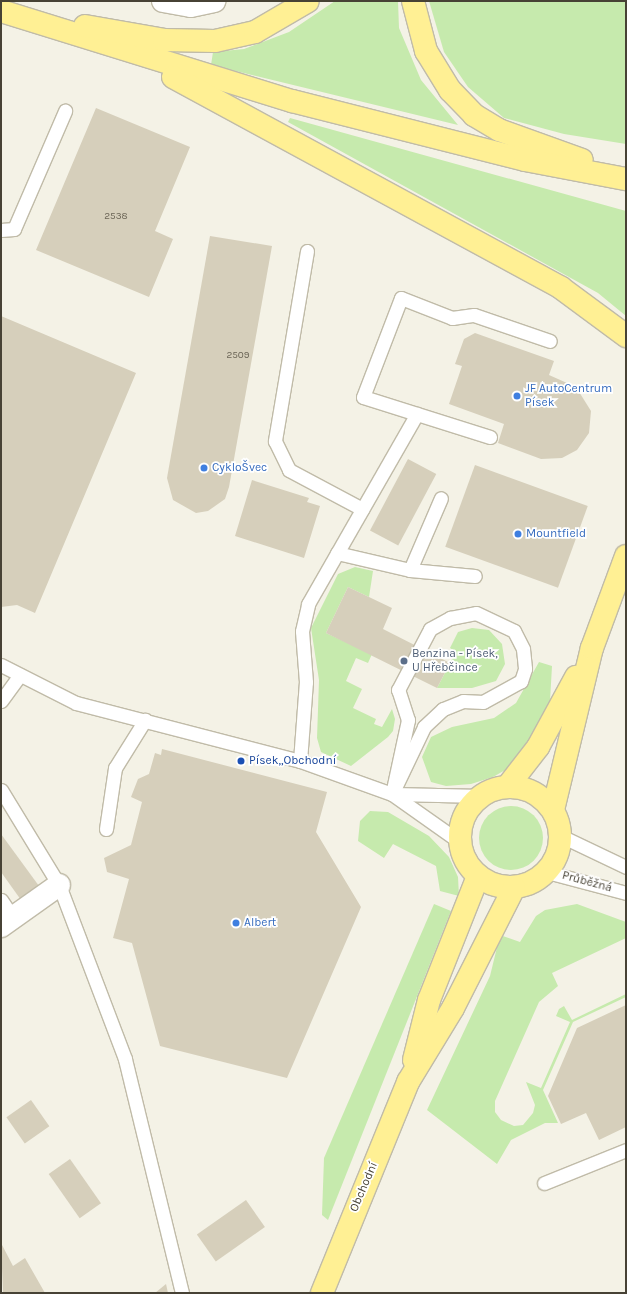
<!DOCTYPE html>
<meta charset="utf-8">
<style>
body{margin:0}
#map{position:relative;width:627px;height:1294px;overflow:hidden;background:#f4f2e6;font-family:Karla,sans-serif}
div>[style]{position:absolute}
.green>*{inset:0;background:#c6eaad}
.round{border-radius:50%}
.building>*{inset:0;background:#d6cfbb;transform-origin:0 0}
.roads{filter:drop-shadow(1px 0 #c0bba8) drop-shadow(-1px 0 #c0bba8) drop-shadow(0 1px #c0bba8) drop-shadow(0 -1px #c0bba8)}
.service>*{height:13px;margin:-6.5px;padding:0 6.5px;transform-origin:6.5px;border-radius:6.5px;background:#fff}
.minor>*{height:22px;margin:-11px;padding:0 11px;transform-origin:11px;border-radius:11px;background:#fff}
.primary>*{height:22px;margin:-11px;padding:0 11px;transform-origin:11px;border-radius:11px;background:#fff094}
.primary>.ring{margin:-11px;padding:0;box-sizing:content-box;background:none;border:22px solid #fff094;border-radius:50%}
.dots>*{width:11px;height:11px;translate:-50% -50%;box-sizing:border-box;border:2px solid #fff;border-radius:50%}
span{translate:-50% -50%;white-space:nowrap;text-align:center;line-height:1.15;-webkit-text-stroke:3.5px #fff;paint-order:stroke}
.number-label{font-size:10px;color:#6b6556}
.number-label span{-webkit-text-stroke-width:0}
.shop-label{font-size:12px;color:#366cbe}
.left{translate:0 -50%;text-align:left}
.service-label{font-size:12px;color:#4e5e75}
.transit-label{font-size:12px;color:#164399}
.street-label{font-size:12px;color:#474235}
.frame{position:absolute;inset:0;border:2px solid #474235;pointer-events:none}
</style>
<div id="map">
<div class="green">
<i style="clip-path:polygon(335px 1px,398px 1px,399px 28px,421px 80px,458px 125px,211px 65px,213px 52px,244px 49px,289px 32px)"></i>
<i style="clip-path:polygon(429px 1px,626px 1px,626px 144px,564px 134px,504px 118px,468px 87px,444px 52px)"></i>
<i style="clip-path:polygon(290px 118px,626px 211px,626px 316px,598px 293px,288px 122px)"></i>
<i style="clip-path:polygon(355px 567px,373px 571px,369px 597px,348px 587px,326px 633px,372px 654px,368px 663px,356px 658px,346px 681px,362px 689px,353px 708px,376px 719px,374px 724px,382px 727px,392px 709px,395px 719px,393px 731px,388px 737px,351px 766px,321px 752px,317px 738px,319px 680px,311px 628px,338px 574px)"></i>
<i style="clip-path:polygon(472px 628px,489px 630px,502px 644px,505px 664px,496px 681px,472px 688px,437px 688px,456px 652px,450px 648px,458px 632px)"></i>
<i style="clip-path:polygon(539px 662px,552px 666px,550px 701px,531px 740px,512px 766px,493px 777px,471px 784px,446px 786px,431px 782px,422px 757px,431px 737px,452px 727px,494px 718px,516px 703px)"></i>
<i class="round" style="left:479px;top:806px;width:64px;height:64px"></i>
<i style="clip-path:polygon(370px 811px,388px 812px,429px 836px,449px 857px,458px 877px,459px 896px,440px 891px,436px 866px,393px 844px,384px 858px,358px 841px,360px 821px)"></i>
<i style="clip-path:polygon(434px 904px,451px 911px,328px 1220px,322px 1215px,324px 1158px)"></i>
<i style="clip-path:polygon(577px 904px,626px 922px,626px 938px,552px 973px,558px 986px,539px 1002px,495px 1101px,495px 1112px,501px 1120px,514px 1126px,523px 1125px,533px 1113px,535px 1105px,526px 1082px,541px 1088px,570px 1022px,556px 1016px,559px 1009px,564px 1006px,572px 1020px,626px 994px,626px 997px,573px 1022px,543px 1090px,558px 1123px,545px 1123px,511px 1140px,497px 1164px,427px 1110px,490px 976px,500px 935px,520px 942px,536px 916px,545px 910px)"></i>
</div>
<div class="building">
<i style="clip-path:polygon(96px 108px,190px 147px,155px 231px,173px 239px,149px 297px,36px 250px)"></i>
<i style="clip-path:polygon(210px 236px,272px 246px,229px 487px,225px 499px,208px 511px,196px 513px,173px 500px,167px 478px)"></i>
<i style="clip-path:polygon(1px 316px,136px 373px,35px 613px,17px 605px,1px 607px)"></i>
<i style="clip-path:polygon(475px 333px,554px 361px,549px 375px,576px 387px,591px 411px,589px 433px,577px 450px,562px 458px,541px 459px,498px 443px,504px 424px,449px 404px,462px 366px,455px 364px,464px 339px)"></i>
<i style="left:408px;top:459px;width:32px;height:81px;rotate:28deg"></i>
<i style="left:475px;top:465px;width:120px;height:87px;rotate:20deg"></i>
<i style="clip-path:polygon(252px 480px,309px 498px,307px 502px,320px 506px,304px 558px,235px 536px)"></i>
<i style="clip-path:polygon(348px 587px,392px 608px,383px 629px,450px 663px,437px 688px,326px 633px)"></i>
<i style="clip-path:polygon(162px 749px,327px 792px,316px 832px,361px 907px,287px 1078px,160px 1046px,132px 943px,113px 938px,129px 879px,107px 872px,104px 858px,131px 845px,142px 802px,131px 797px,138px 779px,149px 774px,155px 753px,161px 755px)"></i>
<i style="clip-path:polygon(1px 834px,39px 886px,21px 900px,1px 872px)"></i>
<i style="clip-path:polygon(626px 1005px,626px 1127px,599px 1140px,586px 1113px,561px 1124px,548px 1096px,577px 1028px)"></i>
<i style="left:31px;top:1100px;width:32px;height:30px;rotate:55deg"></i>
<i style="left:70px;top:1159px;width:54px;height:26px;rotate:55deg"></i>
<i style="left:246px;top:1200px;width:33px;height:60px;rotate:55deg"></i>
<i style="clip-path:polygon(1px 1243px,13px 1266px,25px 1258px,45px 1293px,3px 1293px)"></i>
<i style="clip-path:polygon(166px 1284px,168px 1293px,155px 1293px)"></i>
</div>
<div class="roads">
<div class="service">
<i style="left:1px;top:230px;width:13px;rotate:-4deg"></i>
<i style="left:14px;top:229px;width:129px;rotate:-66.6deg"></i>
<i style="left:307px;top:251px;width:193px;rotate:99.6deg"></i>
<i style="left:275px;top:441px;width:32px;rotate:64deg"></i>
<i style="left:289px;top:470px;width:83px;rotate:28.1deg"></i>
<i style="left:490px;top:437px;width:133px;rotate:-162.5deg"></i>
<i style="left:363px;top:397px;width:106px;rotate:-69deg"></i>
<i style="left:401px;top:298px;width:55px;rotate:21.4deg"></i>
<i style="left:452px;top:318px;width:22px;rotate:-8deg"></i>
<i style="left:474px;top:315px;width:80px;rotate:18.9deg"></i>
<i style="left:337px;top:553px;width:75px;rotate:13.1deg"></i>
<i style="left:410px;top:570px;width:65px;rotate:5.3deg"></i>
<i style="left:410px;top:570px;width:78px;rotate:-66.7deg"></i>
<i style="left:476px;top:613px;width:42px;rotate:25.3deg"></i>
<i style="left:514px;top:631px;width:20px;rotate:63deg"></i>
<i style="left:523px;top:649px;width:20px;rotate:84deg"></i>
<i style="left:525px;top:669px;width:13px;rotate:108deg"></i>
<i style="left:521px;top:681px;width:43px;rotate:151.1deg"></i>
<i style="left:483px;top:702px;width:20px;rotate:-177deg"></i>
<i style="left:463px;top:701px;width:22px;rotate:158deg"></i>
<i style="left:443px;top:709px;width:26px;rotate:137deg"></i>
<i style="left:424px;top:727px;width:74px;rotate:115.5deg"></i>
<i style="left:392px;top:794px;width:76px;rotate:-77.8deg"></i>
<i style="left:408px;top:720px;width:32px;rotate:-108deg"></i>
<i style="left:398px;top:690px;width:69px;rotate:-62.3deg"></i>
<i style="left:430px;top:629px;width:23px;rotate:-29deg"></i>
<i style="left:450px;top:618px;width:26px;rotate:-11deg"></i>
<i style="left:1px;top:665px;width:84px;rotate:26.9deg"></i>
<i style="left:76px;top:703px;width:231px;rotate:14.5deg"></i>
<i style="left:300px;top:761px;width:98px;rotate:19.7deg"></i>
<i style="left:392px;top:794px;width:83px;rotate:35.2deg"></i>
<i style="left:1px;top:701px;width:32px;rotate:-54deg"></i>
<i style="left:300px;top:761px;width:79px;rotate:-85.7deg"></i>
<i style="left:306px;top:682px;width:51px;rotate:-94.5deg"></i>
<i style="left:302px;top:631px;width:28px;rotate:-77deg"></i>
<i style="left:308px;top:604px;width:219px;rotate:-60.2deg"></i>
<i style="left:1px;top:790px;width:111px;rotate:58.6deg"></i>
<i style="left:59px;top:885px;width:186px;rotate:69.2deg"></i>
<i style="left:125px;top:1059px;width:241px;rotate:76.3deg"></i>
<i style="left:394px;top:794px;width:88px;rotate:1.3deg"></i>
<i style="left:106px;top:829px;width:62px;rotate:-81.6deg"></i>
<i style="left:115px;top:768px;width:57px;rotate:-58deg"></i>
<i style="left:561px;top:836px;width:72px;rotate:25.5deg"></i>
<i style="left:547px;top:872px;width:82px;rotate:14.9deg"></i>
<i style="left:1px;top:900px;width:22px;rotate:56deg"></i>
<i style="left:544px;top:1183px;width:88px;rotate:-21.9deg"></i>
</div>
<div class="minor">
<i style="left:163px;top:1px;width:28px;rotate:10deg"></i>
<i style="left:191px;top:6px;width:24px;rotate:-12deg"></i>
<i style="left:1px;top:926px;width:71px;rotate:-35.3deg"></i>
</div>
<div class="primary">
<i style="left:413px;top:1px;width:52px;rotate:75.4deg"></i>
<i style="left:426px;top:51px;width:46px;rotate:58.4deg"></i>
<i style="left:450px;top:90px;width:35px;rotate:46deg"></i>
<i style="left:474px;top:115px;width:29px;rotate:31deg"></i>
<i style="left:499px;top:130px;width:88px;rotate:19.9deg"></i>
<i style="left:1px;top:11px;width:305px;rotate:17.2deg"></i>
<i style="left:292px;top:101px;width:240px;rotate:14.2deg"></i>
<i style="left:525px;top:160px;width:103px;rotate:10.7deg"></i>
<i style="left:85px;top:26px;width:80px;rotate:10deg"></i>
<i style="left:164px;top:40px;width:51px;rotate:1.1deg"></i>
<i style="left:215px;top:41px;width:41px;rotate:-12.7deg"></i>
<i style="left:255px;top:32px;width:61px;rotate:-30.3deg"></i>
<i style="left:173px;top:77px;width:442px;rotate:28.5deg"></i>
<i style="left:561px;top:288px;width:81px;rotate:36.4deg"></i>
<i class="ring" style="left:460px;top:787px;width:78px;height:78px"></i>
<i style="left:507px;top:787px;width:51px;rotate:-52.2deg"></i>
<i style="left:538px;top:747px;width:80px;rotate:-61.5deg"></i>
<i style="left:553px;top:810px;width:167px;rotate:-76.5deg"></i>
<i style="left:592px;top:648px;width:98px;rotate:-69.7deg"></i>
<i style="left:414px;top:1060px;width:62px;rotate:-76deg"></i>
<i style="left:429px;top:1000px;width:133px;rotate:-68.4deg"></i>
<i style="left:322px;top:1293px;width:228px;rotate:-67.8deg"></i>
<i style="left:408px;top:1082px;width:87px;rotate:-58.7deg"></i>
<i style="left:453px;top:1008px;width:135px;rotate:-63.1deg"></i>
</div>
</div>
<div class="dots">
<i style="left:517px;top:396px;background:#3f7fe0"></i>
<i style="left:204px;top:468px;background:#3f7fe0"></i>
<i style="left:518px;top:534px;background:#3f7fe0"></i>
<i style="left:404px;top:661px;background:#5c6f8a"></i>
<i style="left:241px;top:761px;background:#1a4fb4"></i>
<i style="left:236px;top:923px;background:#3f7fe0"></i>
</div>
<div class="number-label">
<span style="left:116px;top:217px">2538</span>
<span style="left:238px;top:356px">2509</span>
</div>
<div class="shop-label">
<span class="left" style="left:525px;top:396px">JF AutoCentrum<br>Písek</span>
<span class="left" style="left:212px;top:468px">CykloŠvec</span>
<span class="left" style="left:526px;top:534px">Mountfield</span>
<span class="left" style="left:244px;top:923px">Albert</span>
</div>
<div class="service-label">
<span class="left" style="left:412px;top:661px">Benzina - Písek,<br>U Hřebčince</span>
</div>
<div class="transit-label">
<span class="left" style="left:249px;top:761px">Písek,,Obchodní</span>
</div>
<div class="street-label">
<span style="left:587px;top:882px;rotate:15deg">Průběžná</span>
<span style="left:364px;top:1187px;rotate:-67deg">Obchodní</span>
</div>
<div class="frame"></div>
</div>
